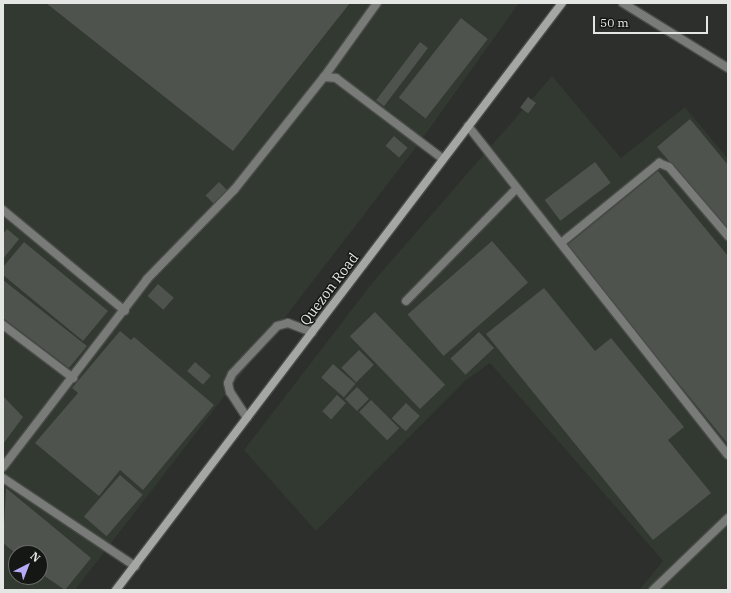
<!DOCTYPE html>
<style>
body{margin:0}
#map{position:relative;width:731px;height:593px;overflow:hidden;background:#2c2f2b;font-family:"IBM Plex Serif",serif}
div>[style]{position:absolute}
.built>*{inset:0;background:#323930}
.building>*{inset:0;background:#4f534e;transform-origin:0 0}
.roads{filter:drop-shadow(1px 0 #494c48) drop-shadow(-1px 0 #494c48) drop-shadow(0 1px #494c48) drop-shadow(0 -1px #494c48)}
.service>*{height:8px;margin:-4px;padding:0 4px;transform-origin:4px;border-radius:4px;background:#797b79}
.secondary>*{height:8px;margin:-4px;padding:0 4px;transform-origin:4px;border-radius:4px;background:#a4a7a3}
span{translate:-50% -50%;white-space:nowrap;text-align:center;line-height:1.15;-webkit-text-stroke:3px #151715;paint-order:stroke}
.street-label{font-size:14px;color:#e4e6e3}
.frame{position:absolute;inset:0;border:4px solid #e4e6e3;pointer-events:none}
.north{position:absolute;left:8px;top:545px;width:40px;height:40px;box-sizing:border-box;background:#151715;border:1px solid #686a67;border-radius:50%;rotate:42deg;font-size:11px;font-weight:700;line-height:16px;text-align:center;color:#e4e6e3}
.north::after{content:'';display:block;margin:auto;width:14px;height:18px;background:#b5acf8;clip-path:polygon(50% 0,100% 100%,50% 72%,0 100%)}
.scale{position:absolute;left:593px;top:16px;width:115px;height:18px;box-sizing:border-box;border:2px solid #e4e6e3;border-top:0;padding-left:5px;font-size:12px;line-height:14px;white-space:nowrap;color:#e4e6e3;-webkit-text-stroke:3px #151715;paint-order:stroke}
</style>
<div id="map">
<div class="built">
<i style="clip-path:polygon(evenodd,3px 3px,519px 3px,420px 142px,75px 590px,3px 590px,3px 3px,16px 553px,40px 553px,40px 577px,16px 577px,16px 553px)"></i>
<i style="clip-path:polygon(552px 76px,621px 158px,685px 107px,728px 159px,728px 590px,639px 590px,663px 561px,490px 363px,465px 381px,316px 531px,244px 450px,373px 282px)"></i>
</div>
<div class="building">
<i style="clip-path:polygon(46px 3px,350px 3px,233px 151px)"></i>
<i style="left:461px;top:18px;width:34px;height:101px;rotate:38deg"></i>
<i style="left:420px;top:42px;width:10px;height:73px;rotate:37deg"></i>
<i style="left:528px;top:97px;width:10px;height:13px;rotate:37deg"></i>
<i style="clip-path:polygon(690px 119px,728px 165px,728px 231px,657px 147px)"></i>
<i style="left:394px;top:136px;width:18px;height:13px;rotate:41deg"></i>
<i style="left:595px;top:162px;width:26px;height:63px;rotate:53deg"></i>
<i style="clip-path:polygon(658px 171px,728px 256px,728px 444px,566px 246px)"></i>
<i style="left:219px;top:182px;width:13px;height:19px;rotate:45deg"></i>
<i style="clip-path:polygon(7px 229px,19px 239px,3px 259px,3px 234px)"></i>
<i style="left:492px;top:241px;width:55px;height:112px;rotate:49deg"></i>
<i style="clip-path:polygon(24px 242px,108px 311px,83px 341px,3px 275px,3px 267px)"></i>
<i style="clip-path:polygon(3px 280px,87px 346px,69px 368px,3px 318px)"></i>
<i style="left:158px;top:284px;width:21px;height:16px;rotate:41deg"></i>
<i style="clip-path:polygon(544px 288px,595px 351px,611px 338px,684px 427px,668px 440px,711px 493px,653px 540px,486px 334px)"></i>
<i style="left:375px;top:312px;width:101px;height:35px;rotate:46deg"></i>
<i style="clip-path:polygon(120px 331px,131px 340px,134px 337px,214px 405px,143px 490px,120px 470px,99px 496px,35px 443px,78px 393px,72px 388px)"></i>
<i style="left:479px;top:332px;width:22px;height:39px;rotate:47deg"></i>
<i style="left:359px;top:350px;width:21px;height:25px;rotate:45deg"></i>
<i style="left:195px;top:362px;width:21px;height:12px;rotate:41deg"></i>
<i style="left:333px;top:364px;width:30px;height:18px;rotate:41deg"></i>
<i style="left:357px;top:387px;width:17px;height:17px;rotate:45deg"></i>
<i style="left:337px;top:395px;width:12px;height:22px;rotate:42deg"></i>
<i style="clip-path:polygon(3px 396px,23px 417px,3px 444px)"></i>
<i style="left:371px;top:400px;width:40px;height:17px;rotate:45deg"></i>
<i style="left:406px;top:403px;width:19px;height:21px;rotate:43deg"></i>
<i style="left:120px;top:475px;width:30px;height:55px;rotate:41deg"></i>
<i style="clip-path:polygon(6px 488px,91px 558px,65px 590px,40px 573px,40px 553px,15px 553px,3px 543px)"></i>
</div>
<div class="roads">
<div class="service">
<i style="left:623px;top:3px;width:123px;rotate:31.8deg"></i>
<i style="left:324px;top:77px;width:91px;rotate:-54.4deg"></i>
<i style="left:468px;top:126px;width:419px;rotate:51.7deg"></i>
<i style="left:3px;top:210px;width:158px;rotate:39.6deg"></i>
<i style="left:561px;top:243px;width:127px;rotate:-39.2deg"></i>
<i style="left:659px;top:163px;width:11px;rotate:22deg"></i>
<i style="left:669px;top:167px;width:91px;rotate:49.5deg"></i>
<i style="left:406px;top:301px;width:158px;rotate:-45.5deg"></i>
<i style="left:3px;top:325px;width:88px;rotate:37.1deg"></i>
<i style="left:247px;top:418px;width:31px;rotate:-123deg"></i>
<i style="left:230px;top:392px;width:9px;rotate:-103deg"></i>
<i style="left:228px;top:383px;width:10px;rotate:-66deg"></i>
<i style="left:232px;top:374px;width:66px;rotate:-46.8deg"></i>
<i style="left:277px;top:326px;width:11px;rotate:-15deg"></i>
<i style="left:288px;top:323px;width:26px;rotate:21deg"></i>
<i style="left:3px;top:467px;width:237px;rotate:-52.5deg"></i>
<i style="left:147px;top:279px;width:124px;rotate:-45.7deg"></i>
<i style="left:234px;top:190px;width:144px;rotate:-51.5deg"></i>
<i style="left:324px;top:77px;width:12px;rotate:5deg"></i>
<i style="left:336px;top:78px;width:134px;rotate:37.1deg"></i>
<i style="left:3px;top:478px;width:159px;rotate:33.7deg"></i>
<i style="left:653px;top:590px;width:104px;rotate:-43.8deg"></i>
</div>
<div class="secondary">
<i style="left:116px;top:590px;width:737px;rotate:-52.77deg"></i>
</div>
</div>
<div class="street-label">
<span style="left:329px;top:289px;rotate:-53deg">Quezon Road</span>
</div>
<div class="frame"></div>
<div class="north">N</div>
<div class="scale">50 m</div>
</div>
